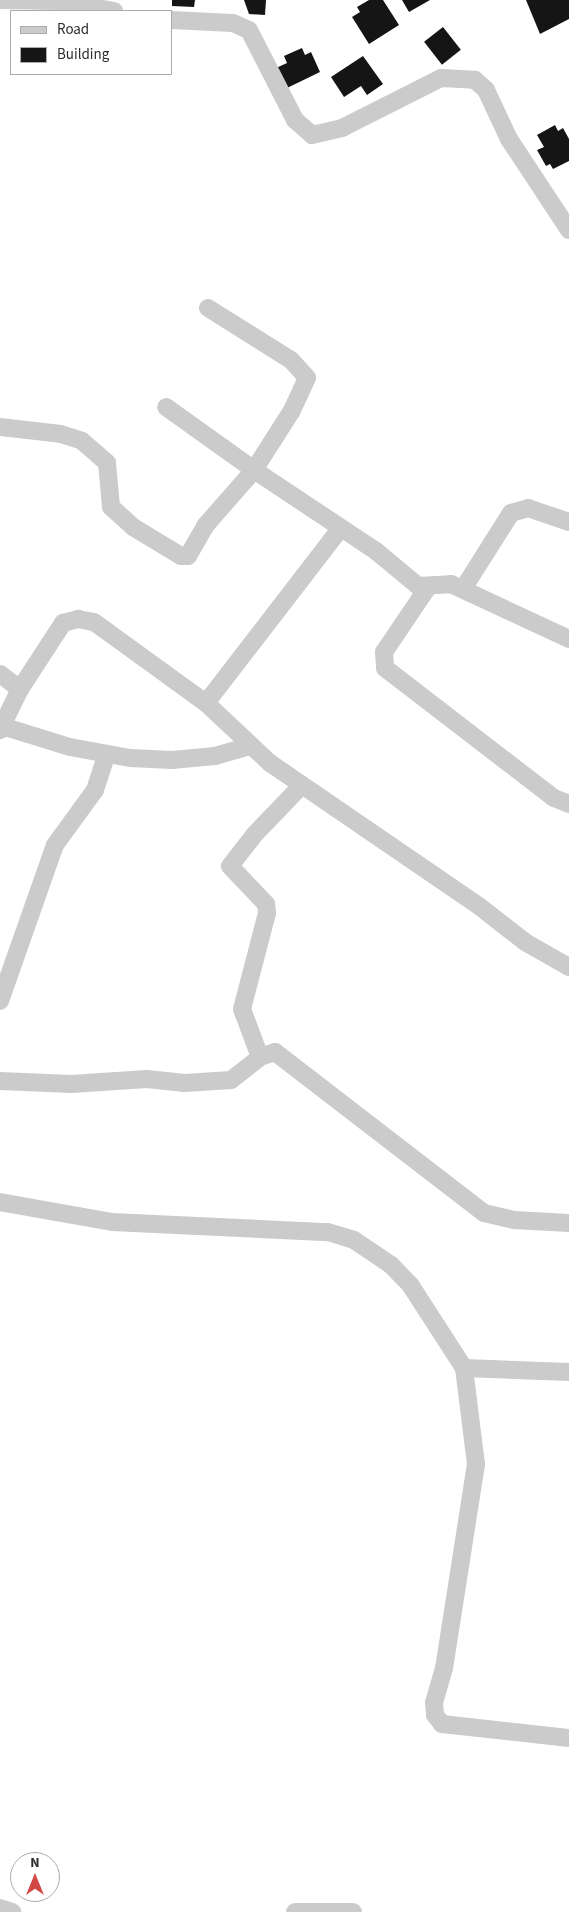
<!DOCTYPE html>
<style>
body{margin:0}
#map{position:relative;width:569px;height:1912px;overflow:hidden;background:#fff;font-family:"Source Sans 3",sans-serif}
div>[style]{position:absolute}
.building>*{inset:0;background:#151515;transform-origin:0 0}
.minor>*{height:18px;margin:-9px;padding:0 9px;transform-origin:9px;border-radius:9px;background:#cbcbcb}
span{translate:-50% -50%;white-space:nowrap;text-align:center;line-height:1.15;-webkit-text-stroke:5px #fff;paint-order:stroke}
.legend{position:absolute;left:10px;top:10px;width:162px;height:65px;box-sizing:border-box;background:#fff;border:1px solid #ababab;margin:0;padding:6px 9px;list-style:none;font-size:15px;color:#2e2e2e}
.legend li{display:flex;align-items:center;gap:10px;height:25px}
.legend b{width:25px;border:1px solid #ababab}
.north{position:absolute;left:10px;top:1852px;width:50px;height:50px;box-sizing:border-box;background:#fff;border:1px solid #ababab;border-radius:50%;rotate:0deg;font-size:14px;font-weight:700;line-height:20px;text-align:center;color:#2e2e2e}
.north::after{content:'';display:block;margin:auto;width:18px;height:22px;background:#d14844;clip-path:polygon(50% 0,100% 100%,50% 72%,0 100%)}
</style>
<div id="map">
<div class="building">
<i style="clip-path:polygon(172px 0,195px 0,194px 7px,172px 6px)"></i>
<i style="clip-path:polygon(244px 0,266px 0,265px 15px,249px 14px)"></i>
<i style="clip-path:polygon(369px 0,383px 0,399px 25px,369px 44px,352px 17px,360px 12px,357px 7px)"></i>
<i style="clip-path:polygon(402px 0,430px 0,409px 12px)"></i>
<i style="clip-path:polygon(526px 0,569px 0,569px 19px,540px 34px)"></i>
<i style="left:443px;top:27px;width:29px;height:24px;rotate:52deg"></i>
<i style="clip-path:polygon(302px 48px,305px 55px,311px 52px,320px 72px,285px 89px,276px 68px,287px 63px,284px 56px)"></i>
<i style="clip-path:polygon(363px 56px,383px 84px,367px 95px,361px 86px,344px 97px,331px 77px)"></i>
<i style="clip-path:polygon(555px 125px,558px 131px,563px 128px,569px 139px,569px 161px,553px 169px,550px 164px,546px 166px,537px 150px,544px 147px,537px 135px)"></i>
</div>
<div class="minor">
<i style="left:0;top:0;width:58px;rotate:1deg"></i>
<i style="left:58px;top:1px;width:57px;rotate:10.1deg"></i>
<i style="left:171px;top:20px;width:62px;rotate:2.8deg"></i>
<i style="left:233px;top:23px;width:17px;rotate:24deg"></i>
<i style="left:249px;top:30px;width:101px;rotate:62.9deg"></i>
<i style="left:295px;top:120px;width:23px;rotate:41deg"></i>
<i style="left:312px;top:135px;width:31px;rotate:-13deg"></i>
<i style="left:342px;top:128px;width:111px;rotate:-26.8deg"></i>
<i style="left:441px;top:78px;width:34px;rotate:3deg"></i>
<i style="left:475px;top:80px;width:15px;rotate:42deg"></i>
<i style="left:486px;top:90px;width:54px;rotate:64.9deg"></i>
<i style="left:509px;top:139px;width:109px;rotate:56.6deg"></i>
<i style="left:208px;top:308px;width:98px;rotate:32.1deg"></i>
<i style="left:291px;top:360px;width:24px;rotate:48deg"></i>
<i style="left:307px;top:378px;width:38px;rotate:115deg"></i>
<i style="left:291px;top:412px;width:69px;rotate:122.5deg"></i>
<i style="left:254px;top:470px;width:146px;rotate:33.6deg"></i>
<i style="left:376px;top:551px;width:55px;rotate:39.8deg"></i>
<i style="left:418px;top:586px;width:33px;rotate:-3deg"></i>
<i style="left:451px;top:584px;width:130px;rotate:25deg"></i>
<i style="left:0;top:427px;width:61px;rotate:6.5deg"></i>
<i style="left:61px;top:434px;width:22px;rotate:18deg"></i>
<i style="left:82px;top:441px;width:33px;rotate:41deg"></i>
<i style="left:107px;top:463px;width:44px;rotate:84.8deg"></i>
<i style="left:111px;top:507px;width:30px;rotate:42deg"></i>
<i style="left:133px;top:527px;width:56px;rotate:31.1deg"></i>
<i style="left:181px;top:556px;width:7px"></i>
<i style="left:188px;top:556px;width:34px;rotate:-60deg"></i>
<i style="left:205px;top:526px;width:74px;rotate:-48.8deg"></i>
<i style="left:254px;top:470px;width:108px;rotate:-144.4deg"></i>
<i style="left:428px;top:587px;width:78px;rotate:124.1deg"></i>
<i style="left:384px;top:652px;width:16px;rotate:86deg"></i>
<i style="left:385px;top:668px;width:213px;rotate:37.6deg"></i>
<i style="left:554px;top:798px;width:16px;rotate:22deg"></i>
<i style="left:463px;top:589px;width:90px;rotate:-57.7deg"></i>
<i style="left:511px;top:513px;width:18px;rotate:-16deg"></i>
<i style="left:528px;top:508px;width:43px;rotate:18.9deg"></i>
<i style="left:0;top:674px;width:25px;rotate:37deg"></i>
<i style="left:20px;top:689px;width:46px;rotate:116deg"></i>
<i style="left:20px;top:689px;width:79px;rotate:-56.9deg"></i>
<i style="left:63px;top:623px;width:16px;rotate:-15deg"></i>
<i style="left:78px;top:619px;width:16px;rotate:11deg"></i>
<i style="left:94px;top:622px;width:138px;rotate:35.9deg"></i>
<i style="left:206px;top:703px;width:88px;rotate:43.2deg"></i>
<i style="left:270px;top:763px;width:253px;rotate:34.4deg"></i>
<i style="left:479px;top:906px;width:58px;rotate:38deg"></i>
<i style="left:525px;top:942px;width:51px;rotate:29.6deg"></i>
<i style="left:206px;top:703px;width:218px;rotate:-52.4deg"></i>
<i style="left:2px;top:726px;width:71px;rotate:17.2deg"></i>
<i style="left:70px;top:747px;width:61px;rotate:10.4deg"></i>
<i style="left:130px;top:758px;width:42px;rotate:2.7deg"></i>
<i style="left:172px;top:760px;width:43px;rotate:-5.3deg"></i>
<i style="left:215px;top:756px;width:37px;rotate:-16deg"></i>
<i style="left:0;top:1001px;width:165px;rotate:-70.6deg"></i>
<i style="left:55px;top:845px;width:68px;rotate:-54deg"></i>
<i style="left:95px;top:790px;width:36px;rotate:-72deg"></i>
<i style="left:260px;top:1057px;width:51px;rotate:-110.6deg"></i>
<i style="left:242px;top:1009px;width:99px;rotate:-75.4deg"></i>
<i style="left:267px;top:913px;width:9px;rotate:-96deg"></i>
<i style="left:266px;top:904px;width:52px;rotate:-133.5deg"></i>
<i style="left:230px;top:866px;width:39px;rotate:-52deg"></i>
<i style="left:254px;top:835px;width:68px;rotate:-46.2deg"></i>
<i style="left:0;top:1081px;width:71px;rotate:2.4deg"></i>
<i style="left:71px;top:1084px;width:76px;rotate:-3.8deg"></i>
<i style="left:147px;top:1079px;width:38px;rotate:6deg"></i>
<i style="left:185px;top:1083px;width:46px;rotate:-3.7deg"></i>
<i style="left:231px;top:1080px;width:37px;rotate:-38deg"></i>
<i style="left:260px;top:1057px;width:16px;rotate:-18deg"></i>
<i style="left:275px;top:1052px;width:264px;rotate:37.6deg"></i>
<i style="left:484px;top:1213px;width:31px;rotate:13deg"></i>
<i style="left:514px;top:1220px;width:55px;rotate:3.1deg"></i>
<i style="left:0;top:1202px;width:114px;rotate:10.1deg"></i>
<i style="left:112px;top:1222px;width:216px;rotate:2.7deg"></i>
<i style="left:328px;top:1232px;width:27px;rotate:17deg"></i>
<i style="left:354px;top:1240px;width:45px;rotate:34deg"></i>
<i style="left:391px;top:1265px;width:29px;rotate:46deg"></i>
<i style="left:411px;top:1286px;width:98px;rotate:57.1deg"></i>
<i style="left:464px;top:1368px;width:105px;rotate:2.2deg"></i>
<i style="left:464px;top:1368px;width:97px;rotate:82.9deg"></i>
<i style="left:476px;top:1464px;width:206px;rotate:98.9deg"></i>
<i style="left:444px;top:1668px;width:36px;rotate:106deg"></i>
<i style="left:434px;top:1703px;width:12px;rotate:85deg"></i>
<i style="left:435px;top:1715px;width:11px;rotate:52deg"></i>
<i style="left:442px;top:1724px;width:128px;rotate:6.3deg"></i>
<i style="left:0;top:1908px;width:13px;rotate:18deg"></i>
<i style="left:295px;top:1912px;width:58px"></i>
</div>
<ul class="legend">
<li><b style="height:6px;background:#cbcbcb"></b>Road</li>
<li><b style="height:14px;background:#151515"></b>Building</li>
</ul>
<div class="north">N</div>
</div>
